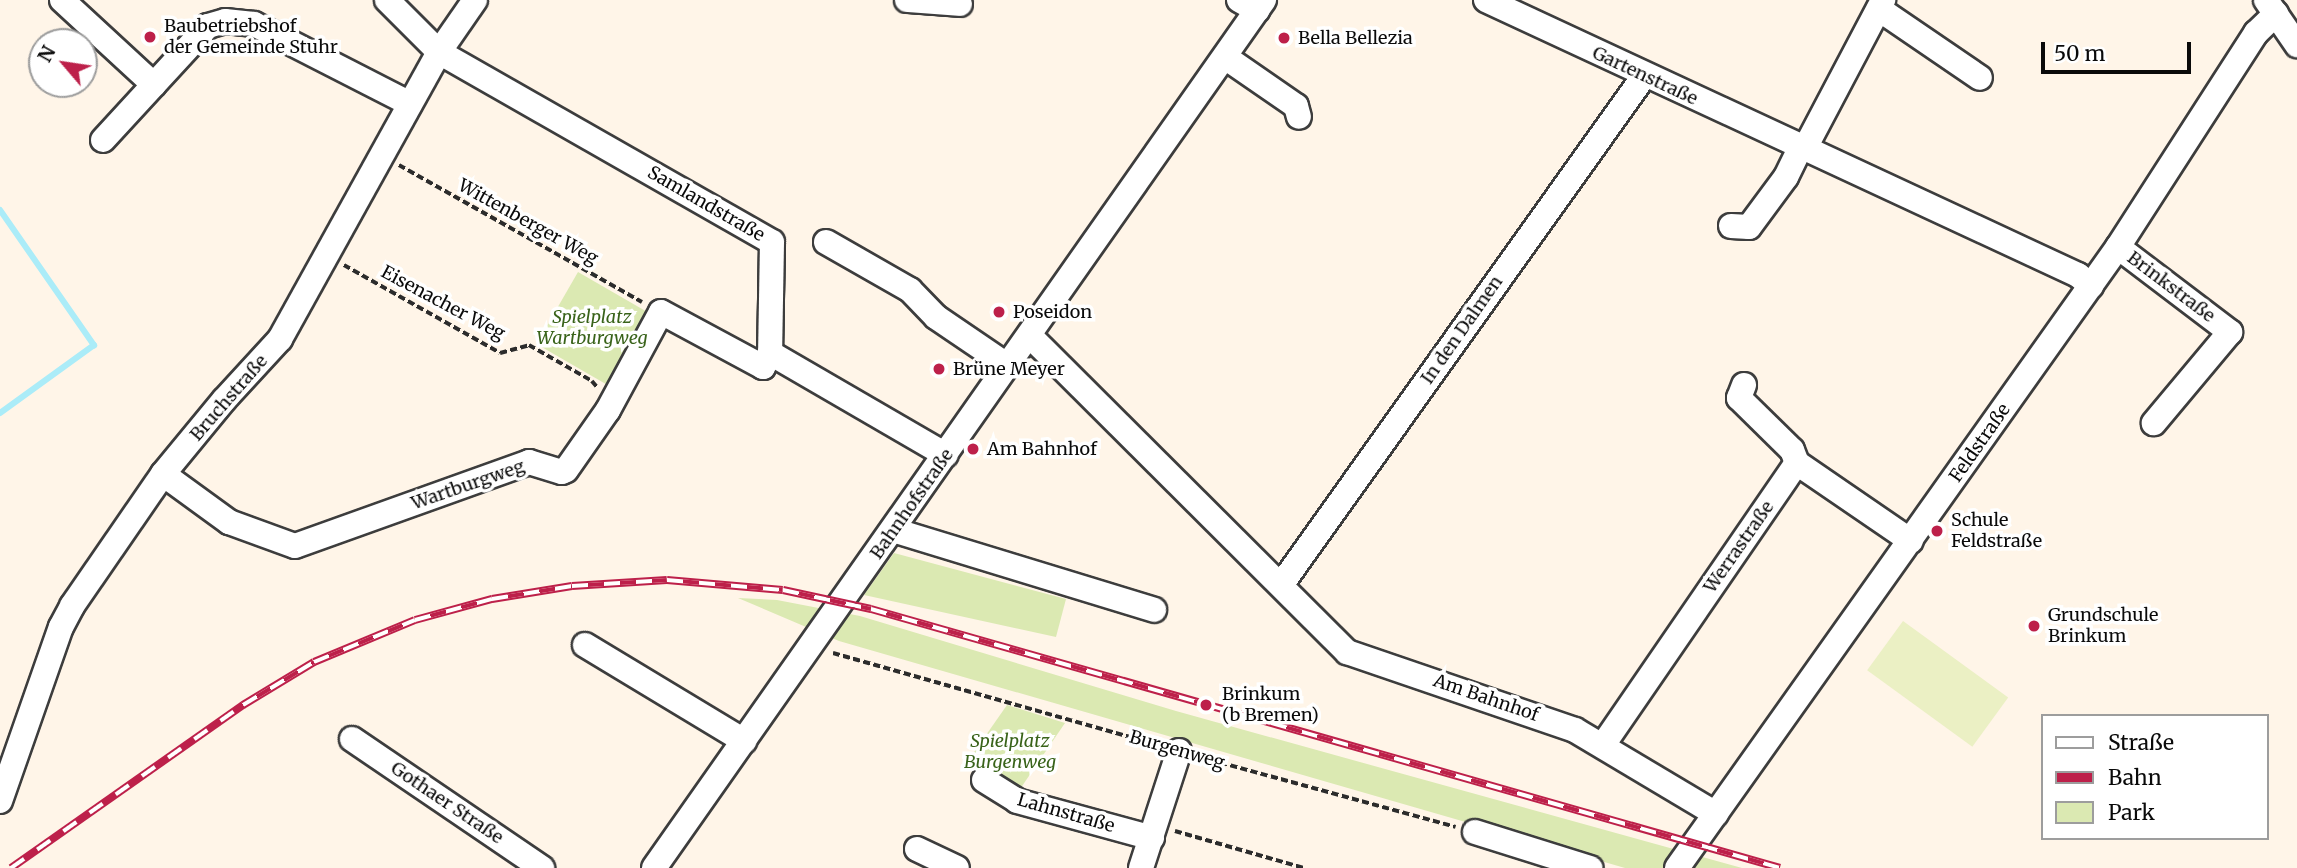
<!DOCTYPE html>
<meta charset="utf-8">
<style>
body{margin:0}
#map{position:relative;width:2297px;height:868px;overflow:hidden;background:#fff5e8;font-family:Merriweather,serif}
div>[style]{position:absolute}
.green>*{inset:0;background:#dbe9b2;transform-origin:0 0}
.pitch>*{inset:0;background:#ebf0c4;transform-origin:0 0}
.stream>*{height:6px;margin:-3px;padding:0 3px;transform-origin:3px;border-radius:3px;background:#abecf8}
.path>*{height:3.5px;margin-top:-1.75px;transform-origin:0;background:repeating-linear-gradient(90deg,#2c2c2c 0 7px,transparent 0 10.5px)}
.roads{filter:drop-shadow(2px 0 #3d3d3d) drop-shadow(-2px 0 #3d3d3d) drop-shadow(0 2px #3d3d3d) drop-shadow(0 -2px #3d3d3d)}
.minor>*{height:24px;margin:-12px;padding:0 12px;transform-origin:12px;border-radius:12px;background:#fff}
.rail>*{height:8px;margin-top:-4px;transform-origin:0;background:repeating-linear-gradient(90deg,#fff 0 16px,#bd204a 0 32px);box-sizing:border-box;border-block:2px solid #bd204a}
.dots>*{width:19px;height:19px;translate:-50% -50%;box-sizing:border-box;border:4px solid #fff;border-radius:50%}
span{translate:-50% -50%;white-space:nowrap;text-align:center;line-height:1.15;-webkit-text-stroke:7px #fff;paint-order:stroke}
.poi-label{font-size:18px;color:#0a0a0a}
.left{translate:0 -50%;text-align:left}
.street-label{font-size:18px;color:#0a0a0a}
.park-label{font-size:18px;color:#39631a;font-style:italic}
.legend{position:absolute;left:2041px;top:714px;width:228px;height:126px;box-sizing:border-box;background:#fff;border:2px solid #9d9d9d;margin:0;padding:9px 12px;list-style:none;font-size:21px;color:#0a0a0a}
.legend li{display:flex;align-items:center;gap:14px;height:35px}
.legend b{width:35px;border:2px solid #9d9d9d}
.north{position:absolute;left:28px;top:28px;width:70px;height:70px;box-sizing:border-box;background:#fff;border:2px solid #9d9d9d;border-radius:50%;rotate:299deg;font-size:19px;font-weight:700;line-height:28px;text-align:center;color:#0a0a0a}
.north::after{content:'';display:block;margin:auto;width:24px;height:32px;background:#bd204a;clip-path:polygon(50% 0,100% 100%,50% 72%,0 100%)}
.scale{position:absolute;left:2041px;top:42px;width:150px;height:32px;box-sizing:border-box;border:4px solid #0a0a0a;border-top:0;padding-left:9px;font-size:21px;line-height:24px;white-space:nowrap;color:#0a0a0a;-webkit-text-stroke:5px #fff;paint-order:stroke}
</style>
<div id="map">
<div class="green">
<i style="left:578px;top:272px;width:81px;height:83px;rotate:30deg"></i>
<i style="clip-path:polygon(894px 553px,1066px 599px,1056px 637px,864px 595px)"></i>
<i style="clip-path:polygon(738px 598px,777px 600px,860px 616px,1176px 711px,1742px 868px,1625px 868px,839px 641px)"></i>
<i style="clip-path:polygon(1007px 705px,1065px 723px,1016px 795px,970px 758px)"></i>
</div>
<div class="pitch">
<i style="left:1903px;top:621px;width:130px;height:61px;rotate:36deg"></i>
</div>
<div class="stream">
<i style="left:0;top:210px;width:165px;rotate:55.2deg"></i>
<i style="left:94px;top:345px;width:116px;rotate:144.1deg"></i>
</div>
<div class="path">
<i style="left:399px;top:165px;width:279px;rotate:29.4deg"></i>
<i style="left:344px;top:265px;width:179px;rotate:29.4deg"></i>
<i style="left:500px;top:353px;width:30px;rotate:-15deg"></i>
<i style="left:529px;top:345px;width:73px;rotate:29.7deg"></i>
<i style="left:592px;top:381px;width:8px;rotate:50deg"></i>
<i style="left:833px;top:653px;width:339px;rotate:15.8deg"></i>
<i style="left:1200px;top:757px;width:265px;rotate:15.3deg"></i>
<i style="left:1175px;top:831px;width:134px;rotate:16deg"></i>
</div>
<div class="roads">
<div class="minor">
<i style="left:62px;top:0;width:125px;rotate:42.7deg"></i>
<i style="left:387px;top:0;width:74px;rotate:45deg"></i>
<i style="left:439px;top:52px;width:383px;rotate:29.7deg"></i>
<i style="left:772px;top:242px;width:111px;rotate:91deg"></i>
<i style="left:770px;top:353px;width:203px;rotate:30.1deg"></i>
<i style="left:907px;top:0;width:53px;rotate:4.3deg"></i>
<i style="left:1239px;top:0;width:21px;rotate:29deg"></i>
<i style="left:1486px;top:0;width:653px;rotate:24.92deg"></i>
<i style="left:2078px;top:275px;width:17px;rotate:40deg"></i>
<i style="left:2266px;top:0;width:55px;rotate:55.4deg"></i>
<i style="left:1879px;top:9px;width:122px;rotate:34.3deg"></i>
<i style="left:1225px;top:57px;width:86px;rotate:34.6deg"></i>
<i style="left:1296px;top:106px;width:11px;rotate:75deg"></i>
<i style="left:103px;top:140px;width:155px;rotate:-47.4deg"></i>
<i style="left:208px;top:26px;width:18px;rotate:-16deg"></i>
<i style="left:225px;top:21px;width:29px;rotate:6deg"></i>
<i style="left:254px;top:24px;width:175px;rotate:27.1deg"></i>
<i style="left:1804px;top:150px;width:170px;rotate:-62.2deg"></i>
<i style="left:1731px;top:226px;width:18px;rotate:3deg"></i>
<i style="left:1749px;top:227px;width:62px;rotate:-53.5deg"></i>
<i style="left:1786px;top:177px;width:32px;rotate:-64deg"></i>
<i style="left:826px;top:242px;width:97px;rotate:29.7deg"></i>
<i style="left:910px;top:290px;width:37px;rotate:46deg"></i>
<i style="left:936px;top:317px;width:87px;rotate:34.2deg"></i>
<i style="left:2118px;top:247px;width:141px;rotate:37.2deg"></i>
<i style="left:2230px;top:332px;width:119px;rotate:129.9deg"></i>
<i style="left:1030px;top:336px;width:448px;rotate:44.9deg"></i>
<i style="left:1347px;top:652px;width:241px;rotate:18.9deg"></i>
<i style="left:1575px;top:730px;width:164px;rotate:30.8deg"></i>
<i style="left:1744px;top:385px;width:14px;rotate:111deg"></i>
<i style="left:1739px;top:398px;width:74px;rotate:44.5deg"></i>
<i style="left:1792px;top:450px;width:14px;rotate:69deg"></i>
<i style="left:163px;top:474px;width:82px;rotate:36deg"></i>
<i style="left:229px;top:522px;width:70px;rotate:20deg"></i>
<i style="left:295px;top:546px;width:249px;rotate:-19.7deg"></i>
<i style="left:529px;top:462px;width:34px;rotate:17deg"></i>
<i style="left:562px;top:472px;width:4px;rotate:-27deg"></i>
<i style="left:566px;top:470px;width:73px;rotate:-55deg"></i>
<i style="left:608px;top:410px;width:111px;rotate:-61.6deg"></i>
<i style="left:661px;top:312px;width:116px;rotate:28.3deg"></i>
<i style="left:763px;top:367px;width:16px;rotate:-63deg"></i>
<i style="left:893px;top:530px;width:273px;rotate:17deg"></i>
<i style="left:1281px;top:585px;width:625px;rotate:-54.5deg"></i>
<i style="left:585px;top:645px;width:186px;rotate:31.1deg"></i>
<i style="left:352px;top:739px;width:230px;rotate:34.2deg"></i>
<i style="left:1603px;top:745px;width:342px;rotate:-55.5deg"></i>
<i style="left:1797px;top:463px;width:138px;rotate:34.4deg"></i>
<i style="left:984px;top:780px;width:39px;rotate:32deg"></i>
<i style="left:1017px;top:801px;width:140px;rotate:15.3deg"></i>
<i style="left:0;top:801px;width:184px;rotate:-70.7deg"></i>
<i style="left:61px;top:627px;width:24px;rotate:-62deg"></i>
<i style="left:72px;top:606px;width:160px;rotate:-55.4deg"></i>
<i style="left:163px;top:474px;width:96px;rotate:-50.5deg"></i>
<i style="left:224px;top:400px;width:83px;rotate:-47.4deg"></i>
<i style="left:280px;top:339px;width:328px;rotate:-61deg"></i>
<i style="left:439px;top:52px;width:63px;rotate:-55.3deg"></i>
<i style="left:1475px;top:832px;width:121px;rotate:17.4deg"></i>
<i style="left:917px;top:849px;width:44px;rotate:25.4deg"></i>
<i style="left:654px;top:868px;width:1061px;rotate:-54.9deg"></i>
<i style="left:1141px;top:868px;width:123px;rotate:-72deg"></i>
<i style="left:1677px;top:868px;width:762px;rotate:-54.62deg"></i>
<i style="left:2118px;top:247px;width:255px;rotate:-57.2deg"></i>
<i style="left:2256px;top:33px;width:28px;rotate:-44deg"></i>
</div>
</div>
<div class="rail">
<i style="left:11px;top:868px;width:284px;rotate:-35.1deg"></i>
<i style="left:243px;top:705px;width:83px;rotate:-31.2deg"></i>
<i style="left:314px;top:662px;width:109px;rotate:-22.6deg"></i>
<i style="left:415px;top:620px;width:80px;rotate:-15.3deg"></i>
<i style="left:492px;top:599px;width:81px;rotate:-9.2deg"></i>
<i style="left:572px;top:586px;width:95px;rotate:-3.6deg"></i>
<i style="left:667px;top:580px;width:116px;rotate:4.9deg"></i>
<i style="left:783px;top:590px;width:90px;rotate:12.2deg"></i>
<i style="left:871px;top:609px;width:945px;rotate:15.9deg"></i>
</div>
<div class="dots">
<i style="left:150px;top:37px;background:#bd204a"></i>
<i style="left:1284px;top:38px;background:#bd204a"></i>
<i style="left:999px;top:312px;background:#bd204a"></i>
<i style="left:939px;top:369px;background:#bd204a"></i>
<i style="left:973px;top:449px;background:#bd204a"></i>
<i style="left:1937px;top:531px;background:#bd204a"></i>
<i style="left:2034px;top:626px;background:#bd204a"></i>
<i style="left:1206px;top:705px;background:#bd204a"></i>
</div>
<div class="poi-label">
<span class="left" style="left:164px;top:37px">Baubetriebshof<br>der Gemeinde Stuhr</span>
<span class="left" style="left:1298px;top:38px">Bella Bellezia</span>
<span class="left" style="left:1013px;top:312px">Poseidon</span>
<span class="left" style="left:953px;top:369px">Brüne Meyer</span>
<span class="left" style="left:987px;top:449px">Am Bahnhof</span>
<span class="left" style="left:1951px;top:531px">Schule<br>Feldstraße</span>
<span class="left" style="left:2048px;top:626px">Grundschule<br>Brinkum</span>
<span class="left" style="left:1222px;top:705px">Brinkum<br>(b Bremen)</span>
</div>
<div class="street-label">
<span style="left:1645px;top:76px;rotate:25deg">Gartenstraße</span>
<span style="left:706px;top:204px;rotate:30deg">Samlandstraße</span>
<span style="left:528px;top:222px;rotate:29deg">Wittenberger Weg</span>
<span style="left:2171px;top:287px;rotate:37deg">Brinkstraße</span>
<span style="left:443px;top:303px;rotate:28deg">Eisenacher Weg</span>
<span style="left:1462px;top:330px;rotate:-55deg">In den Dalmen</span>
<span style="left:229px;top:398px;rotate:-49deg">Bruchstraße</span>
<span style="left:1980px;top:443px;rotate:-55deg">Feldstraße</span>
<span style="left:468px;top:485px;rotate:-19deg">Wartburgweg</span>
<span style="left:912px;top:504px;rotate:-55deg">Bahnhofstraße</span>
<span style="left:1739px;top:547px;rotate:-55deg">Werrastraße</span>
<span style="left:1486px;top:698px;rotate:19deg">Am Bahnhof</span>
<span style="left:1177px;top:750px;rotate:16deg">Burgenweg</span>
<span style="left:447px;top:803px;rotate:34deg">Gothaer Straße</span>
<span style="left:1066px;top:813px;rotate:16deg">Lahnstraße</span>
</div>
<div class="park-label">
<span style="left:592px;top:328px">Spielplatz<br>Wartburgweg</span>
<span style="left:1010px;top:752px">Spielplatz<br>Burgenweg</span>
</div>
<ul class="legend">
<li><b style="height:9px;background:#fff"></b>Straße</li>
<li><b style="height:9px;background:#bd204a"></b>Bahn</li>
<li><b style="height:19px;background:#dbe9b2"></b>Park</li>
</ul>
<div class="north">N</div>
<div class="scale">50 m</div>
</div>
